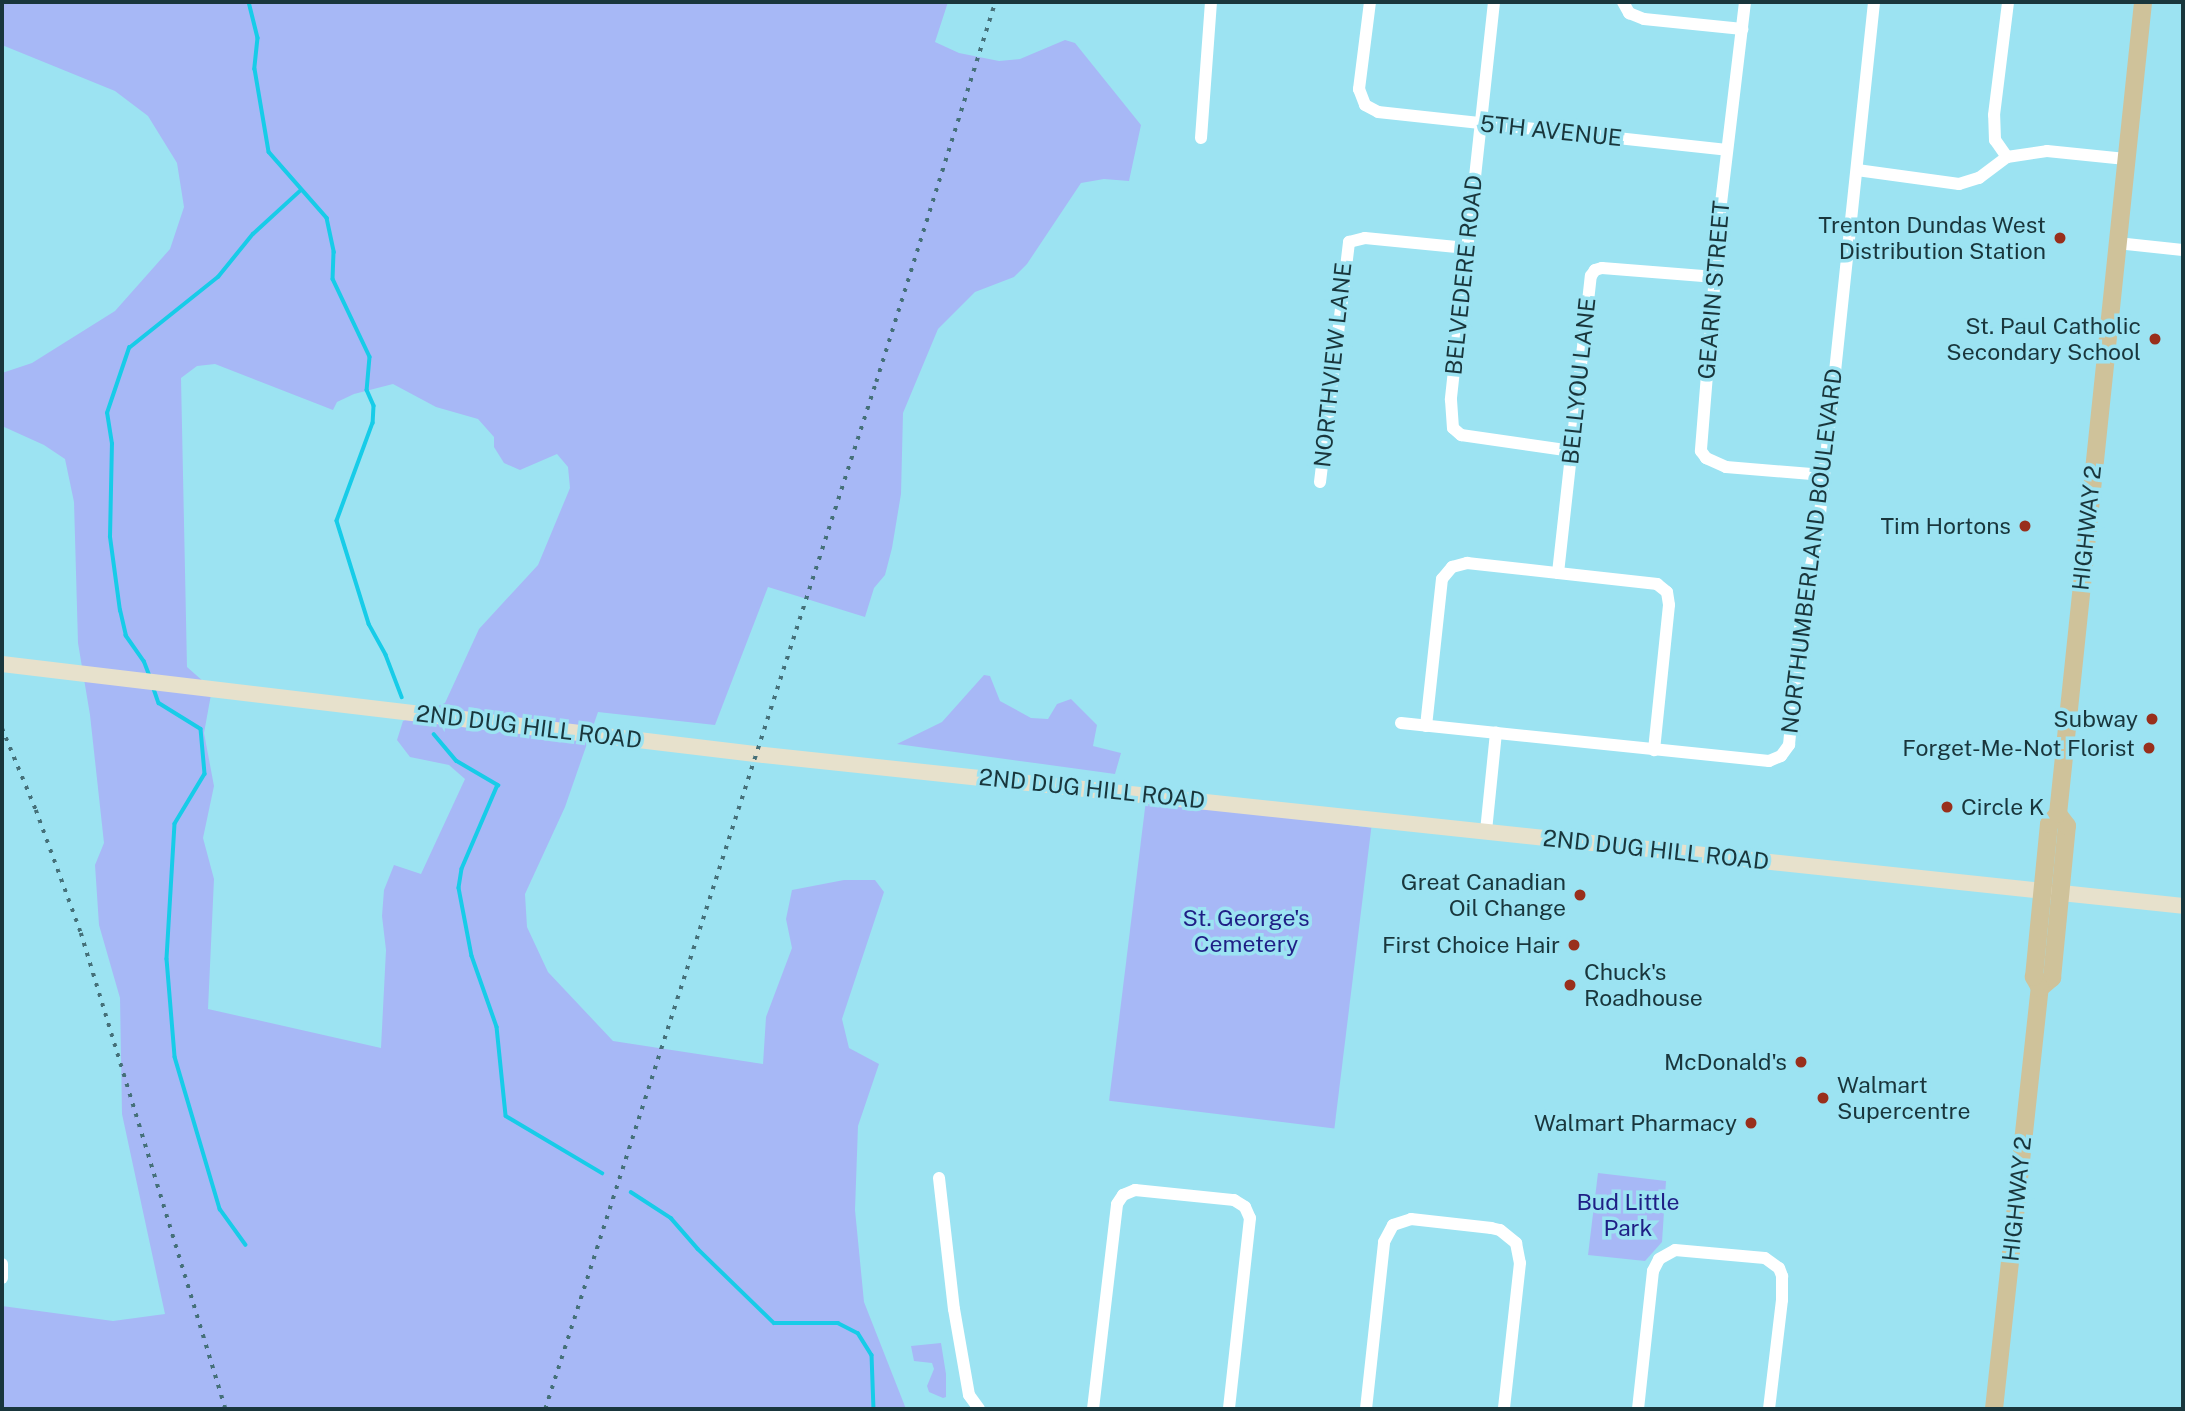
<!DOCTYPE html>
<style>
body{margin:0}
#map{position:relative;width:2185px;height:1411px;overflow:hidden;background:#9ce3f2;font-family:"Public Sans",sans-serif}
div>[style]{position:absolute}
.green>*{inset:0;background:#a7b8f6;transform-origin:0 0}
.stream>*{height:3.5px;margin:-1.75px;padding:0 1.75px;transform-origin:1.75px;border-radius:1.75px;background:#17cce8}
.street>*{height:12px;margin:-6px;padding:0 6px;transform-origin:6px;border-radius:6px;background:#fff}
.secondary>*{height:16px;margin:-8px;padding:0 8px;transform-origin:8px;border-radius:8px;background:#e7e1cc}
.primary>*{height:18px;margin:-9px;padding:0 9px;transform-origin:9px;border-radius:9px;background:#cfc29a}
.rail>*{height:3.5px;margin-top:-1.75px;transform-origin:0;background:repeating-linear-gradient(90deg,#457079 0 3.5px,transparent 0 10.5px)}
.dots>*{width:19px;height:19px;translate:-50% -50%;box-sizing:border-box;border:4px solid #9ce3f2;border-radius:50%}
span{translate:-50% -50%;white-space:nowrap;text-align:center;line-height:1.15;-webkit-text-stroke:7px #9ce3f2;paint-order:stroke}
.street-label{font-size:23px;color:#19363c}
.poi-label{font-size:23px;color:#19363c}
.right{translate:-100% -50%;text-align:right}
.left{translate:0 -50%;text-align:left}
.park-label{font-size:23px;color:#1f1f85}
.frame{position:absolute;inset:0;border:4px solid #19363c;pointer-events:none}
</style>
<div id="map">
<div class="green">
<i style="clip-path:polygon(evenodd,2px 2px,948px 2px,935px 42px,959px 53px,999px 61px,1020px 59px,1065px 40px,1075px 43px,1141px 125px,1129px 181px,1104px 179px,1081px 183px,1027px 264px,1014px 277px,975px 292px,938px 329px,903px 413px,901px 494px,892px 548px,885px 575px,874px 588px,865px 617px,768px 587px,715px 725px,598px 712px,565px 807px,525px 894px,527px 927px,548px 972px,613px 1041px,763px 1064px,766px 1017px,792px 948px,786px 919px,792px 890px,844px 880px,875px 880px,884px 892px,842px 1019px,849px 1048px,879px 1064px,858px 1126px,855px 1210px,864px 1302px,906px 1409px,2px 1409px,2px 1306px,113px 1321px,165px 1314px,122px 1114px,120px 998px,99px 925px,95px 865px,104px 843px,90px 715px,78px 643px,74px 502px,65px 459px,44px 445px,2px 426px,2px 373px,32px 363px,115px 311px,170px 249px,184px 207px,177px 163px,148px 116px,115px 91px,2px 45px,2px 2px,215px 364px,333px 410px,337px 402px,354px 394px,393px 384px,436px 407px,478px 419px,494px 437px,494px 447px,504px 463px,520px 470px,557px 454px,568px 467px,570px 488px,538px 565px,479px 629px,445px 703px,403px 721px,397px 740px,410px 757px,449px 765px,465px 779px,421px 874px,394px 865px,384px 890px,382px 916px,386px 950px,381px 1048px,208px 1009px,214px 879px,203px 838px,214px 786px,204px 733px,212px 689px,187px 667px,181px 378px,197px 366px,215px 364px)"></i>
<i style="clip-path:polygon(984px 675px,990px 676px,1000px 701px,1031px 718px,1048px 719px,1057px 704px,1071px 699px,1097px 725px,1093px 746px,1121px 753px,1115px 774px,897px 744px,942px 722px)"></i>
<i style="left:1146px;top:800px;width:227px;height:303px;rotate:7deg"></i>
<i style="clip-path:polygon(1598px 1173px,1666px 1181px,1662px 1242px,1645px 1261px,1588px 1255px)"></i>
<i style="clip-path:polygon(941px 1343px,946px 1374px,946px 1397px,943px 1398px,929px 1392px,927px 1386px,934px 1369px,932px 1363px,914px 1361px,911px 1346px)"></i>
</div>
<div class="stream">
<i style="left:249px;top:2px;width:37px;rotate:76deg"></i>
<i style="left:258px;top:38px;width:31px;rotate:96deg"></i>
<i style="left:255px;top:69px;width:84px;rotate:80.4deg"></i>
<i style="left:269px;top:152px;width:88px;rotate:48.7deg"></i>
<i style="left:327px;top:218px;width:35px;rotate:78deg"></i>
<i style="left:334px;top:252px;width:27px;rotate:92deg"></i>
<i style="left:333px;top:279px;width:86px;rotate:64.6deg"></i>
<i style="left:370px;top:357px;width:33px;rotate:95deg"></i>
<i style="left:367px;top:390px;width:17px;rotate:66deg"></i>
<i style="left:374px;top:406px;width:17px;rotate:93deg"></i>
<i style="left:373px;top:423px;width:104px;rotate:110.2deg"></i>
<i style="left:337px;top:521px;width:108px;rotate:72.7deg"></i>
<i style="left:369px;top:624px;width:35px;rotate:61deg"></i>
<i style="left:386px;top:655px;width:45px;rotate:69.1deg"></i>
<i style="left:149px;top:675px;width:14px;rotate:-111deg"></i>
<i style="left:144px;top:662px;width:32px;rotate:-125deg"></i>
<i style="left:126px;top:636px;width:26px;rotate:-103deg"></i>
<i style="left:120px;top:611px;width:75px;rotate:-97.7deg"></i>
<i style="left:110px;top:537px;width:93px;rotate:-88.8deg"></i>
<i style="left:112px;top:444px;width:31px;rotate:-99deg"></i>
<i style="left:107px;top:413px;width:69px;rotate:-71.3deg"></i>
<i style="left:129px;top:348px;width:114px;rotate:-38.6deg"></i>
<i style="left:218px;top:277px;width:55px;rotate:-50.9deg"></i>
<i style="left:253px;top:234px;width:64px;rotate:-42.5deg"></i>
<i style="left:153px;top:686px;width:18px;rotate:71deg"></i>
<i style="left:159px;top:703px;width:49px;rotate:31.8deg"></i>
<i style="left:201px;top:729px;width:45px;rotate:84.9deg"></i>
<i style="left:205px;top:774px;width:58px;rotate:121deg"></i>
<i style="left:175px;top:824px;width:135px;rotate:93.4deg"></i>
<i style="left:167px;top:959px;width:98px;rotate:85.3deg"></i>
<i style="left:175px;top:1057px;width:159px;rotate:73.5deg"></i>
<i style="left:220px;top:1209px;width:44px;rotate:54.2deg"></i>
<i style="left:434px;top:734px;width:35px;rotate:50deg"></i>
<i style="left:457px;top:761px;width:48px;rotate:30.3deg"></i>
<i style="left:498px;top:785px;width:91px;rotate:113.2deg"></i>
<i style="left:462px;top:869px;width:19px;rotate:99deg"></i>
<i style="left:459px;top:888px;width:69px;rotate:79.2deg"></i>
<i style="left:472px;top:956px;width:75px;rotate:70.6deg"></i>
<i style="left:497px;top:1027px;width:89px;rotate:84.2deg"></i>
<i style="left:506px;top:1116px;width:112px;rotate:30.7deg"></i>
<i style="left:631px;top:1192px;width:48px;rotate:33deg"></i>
<i style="left:671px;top:1218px;width:41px;rotate:48.9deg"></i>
<i style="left:698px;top:1249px;width:106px;rotate:44.2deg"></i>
<i style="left:774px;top:1323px;width:64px"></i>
<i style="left:838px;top:1323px;width:22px;rotate:27deg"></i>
<i style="left:858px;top:1333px;width:26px;rotate:58deg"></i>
<i style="left:872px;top:1355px;width:54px;rotate:87.9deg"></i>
</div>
<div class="street">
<i style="left:1370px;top:2px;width:88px;rotate:97.2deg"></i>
<i style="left:1359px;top:89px;width:17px;rotate:69deg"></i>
<i style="left:1365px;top:105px;width:15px;rotate:28deg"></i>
<i style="left:1378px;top:112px;width:351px;rotate:6.2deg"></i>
<i style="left:1494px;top:2px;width:400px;rotate:96.2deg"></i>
<i style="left:1451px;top:400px;width:28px;rotate:86deg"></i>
<i style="left:1453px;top:428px;width:11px;rotate:41deg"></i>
<i style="left:1461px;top:435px;width:112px;rotate:8.2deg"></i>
<i style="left:1623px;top:2px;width:13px;rotate:61deg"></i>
<i style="left:1629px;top:13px;width:16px;rotate:22deg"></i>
<i style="left:1644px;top:19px;width:99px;rotate:5.8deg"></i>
<i style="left:1745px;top:2px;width:212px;rotate:96.8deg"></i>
<i style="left:1720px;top:213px;width:239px;rotate:94.6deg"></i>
<i style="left:1701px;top:451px;width:9px;rotate:54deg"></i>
<i style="left:1706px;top:458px;width:22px;rotate:24deg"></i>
<i style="left:1726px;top:467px;width:98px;rotate:4.7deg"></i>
<i style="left:1201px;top:138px;width:136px;rotate:-85.8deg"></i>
<i style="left:2007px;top:157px;width:21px;rotate:-125deg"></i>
<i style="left:1995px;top:140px;width:25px;rotate:-92deg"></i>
<i style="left:1994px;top:115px;width:114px;rotate:-82.9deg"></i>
<i style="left:1857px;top:170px;width:103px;rotate:7.8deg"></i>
<i style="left:1959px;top:184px;width:21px;rotate:-17deg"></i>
<i style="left:1979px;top:178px;width:35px;rotate:-37deg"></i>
<i style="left:2007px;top:157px;width:40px;rotate:-8.5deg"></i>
<i style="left:2047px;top:151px;width:79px;rotate:5.8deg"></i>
<i style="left:2117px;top:243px;width:66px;rotate:6.1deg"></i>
<i style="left:1320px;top:482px;width:242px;rotate:-83.1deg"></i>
<i style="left:1349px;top:242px;width:16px;rotate:-14deg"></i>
<i style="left:1365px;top:238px;width:102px;rotate:5.6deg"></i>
<i style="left:1558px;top:573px;width:299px;rotate:-83.7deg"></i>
<i style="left:1591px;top:276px;width:7px;rotate:-56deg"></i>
<i style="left:1595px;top:270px;width:7px;rotate:-16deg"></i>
<i style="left:1602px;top:268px;width:114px;rotate:4.5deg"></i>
<i style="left:1401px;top:723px;width:370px;rotate:5.9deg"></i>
<i style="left:1769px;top:761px;width:13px;rotate:-23deg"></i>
<i style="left:1781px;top:756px;width:14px;rotate:-54deg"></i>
<i style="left:1789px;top:745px;width:150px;rotate:-84.6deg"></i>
<i style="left:1803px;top:596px;width:56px;rotate:-75.5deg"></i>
<i style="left:1817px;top:542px;width:543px;rotate:-83.97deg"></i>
<i style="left:1426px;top:726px;width:148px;rotate:-83.8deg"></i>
<i style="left:1442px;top:579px;width:16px;rotate:-50deg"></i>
<i style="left:1452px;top:567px;width:16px;rotate:-15deg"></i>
<i style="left:1467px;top:563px;width:92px;rotate:6.3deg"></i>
<i style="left:1558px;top:573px;width:100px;rotate:6.3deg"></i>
<i style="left:1657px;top:584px;width:13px;rotate:39deg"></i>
<i style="left:1667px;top:592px;width:13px;rotate:81deg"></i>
<i style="left:1669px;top:605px;width:146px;rotate:95.9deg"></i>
<i style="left:1486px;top:831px;width:99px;rotate:-84.2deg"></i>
<i style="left:939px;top:1178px;width:132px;rotate:83.5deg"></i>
<i style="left:954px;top:1309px;width:87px;rotate:80.1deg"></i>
<i style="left:969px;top:1395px;width:17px;rotate:54deg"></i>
<i style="left:2px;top:1264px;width:14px;rotate:90deg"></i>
<i style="left:1093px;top:1409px;width:206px;rotate:-83.3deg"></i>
<i style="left:1117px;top:1204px;width:11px;rotate:-56deg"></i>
<i style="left:1123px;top:1195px;width:13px;rotate:-23deg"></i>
<i style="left:1135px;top:1190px;width:100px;rotate:5.8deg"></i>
<i style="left:1234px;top:1200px;width:13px;rotate:32deg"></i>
<i style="left:1245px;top:1207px;width:12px;rotate:66deg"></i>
<i style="left:1250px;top:1218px;width:192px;rotate:96.3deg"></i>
<i style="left:1366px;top:1409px;width:168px;rotate:-83.8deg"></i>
<i style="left:1384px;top:1242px;width:19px;rotate:-62deg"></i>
<i style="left:1393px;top:1225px;width:19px;rotate:-18deg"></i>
<i style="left:1411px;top:1219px;width:81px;rotate:6.4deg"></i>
<i style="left:1491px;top:1228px;width:9px;rotate:13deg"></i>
<i style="left:1500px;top:1230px;width:21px;rotate:39deg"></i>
<i style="left:1516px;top:1243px;width:20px;rotate:79deg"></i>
<i style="left:1520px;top:1263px;width:147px;rotate:96.3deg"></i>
<i style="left:1638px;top:1409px;width:139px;rotate:-83.8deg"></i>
<i style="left:1653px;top:1271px;width:13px;rotate:-63deg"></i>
<i style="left:1659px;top:1259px;width:18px;rotate:-29deg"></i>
<i style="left:1675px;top:1250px;width:90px;rotate:5.1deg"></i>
<i style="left:1765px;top:1258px;width:17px;rotate:36deg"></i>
<i style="left:1779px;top:1268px;width:9px;rotate:69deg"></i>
<i style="left:1782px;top:1276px;width:24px;rotate:90deg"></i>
<i style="left:1782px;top:1300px;width:110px;rotate:96.8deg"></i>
</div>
<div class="secondary">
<i style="left:2px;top:664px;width:767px;rotate:6.81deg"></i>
<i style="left:764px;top:755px;width:1427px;rotate:6.07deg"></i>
</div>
<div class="primary">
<i style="left:2040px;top:988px;width:16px;rotate:-40deg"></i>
<i style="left:2052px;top:978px;width:153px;rotate:-84.4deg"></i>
<i style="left:2067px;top:826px;width:15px;rotate:-127deg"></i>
<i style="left:1994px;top:1409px;width:424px;rotate:-83.8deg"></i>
<i style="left:2040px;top:988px;width:13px;rotate:-119deg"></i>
<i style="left:2034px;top:977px;width:154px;rotate:-84.4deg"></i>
<i style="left:2049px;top:824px;width:13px;rotate:-48deg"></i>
<i style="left:2058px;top:814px;width:816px;rotate:-84.02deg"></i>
</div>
<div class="rail">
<i style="left:2px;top:728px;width:89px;rotate:67.5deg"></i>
<i style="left:36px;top:810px;width:131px;rotate:69.9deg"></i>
<i style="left:81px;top:933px;width:498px;rotate:73.1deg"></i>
<i style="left:545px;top:1409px;width:1079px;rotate:-72.14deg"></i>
<i style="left:876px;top:382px;width:398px;rotate:-72.6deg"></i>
</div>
<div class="dots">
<i style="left:2060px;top:238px;background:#992f1c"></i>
<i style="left:2155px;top:339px;background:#992f1c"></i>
<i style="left:2025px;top:526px;background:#992f1c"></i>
<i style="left:2152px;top:719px;background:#992f1c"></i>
<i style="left:2149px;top:748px;background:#992f1c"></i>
<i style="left:1947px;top:807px;background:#992f1c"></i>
<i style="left:1580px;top:895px;background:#992f1c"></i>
<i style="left:1574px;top:945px;background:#992f1c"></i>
<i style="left:1570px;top:985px;background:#992f1c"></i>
<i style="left:1801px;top:1062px;background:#992f1c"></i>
<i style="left:1823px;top:1098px;background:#992f1c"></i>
<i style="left:1751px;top:1123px;background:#992f1c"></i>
</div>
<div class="street-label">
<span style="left:1551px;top:131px;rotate:6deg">5TH AVENUE</span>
<span style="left:1464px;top:275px;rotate:-84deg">BELVEDERE ROAD</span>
<span style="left:1714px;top:290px;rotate:-85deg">GEARIN STREET</span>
<span style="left:1333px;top:365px;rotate:-84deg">NORTHVIEW LANE</span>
<span style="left:1579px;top:381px;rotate:-84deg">BELLYOU LANE</span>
<span style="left:2087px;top:528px;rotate:-84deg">HIGHWAY 2</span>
<span style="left:1812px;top:551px;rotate:-83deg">NORTHUMBERLAND BOULEVARD</span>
<span style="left:529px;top:727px;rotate:7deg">2ND DUG HILL ROAD</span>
<span style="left:1092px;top:789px;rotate:6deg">2ND DUG HILL ROAD</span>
<span style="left:1656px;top:850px;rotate:6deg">2ND DUG HILL ROAD</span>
<span style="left:2017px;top:1199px;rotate:-84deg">HIGHWAY 2</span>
</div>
<div class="poi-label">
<span class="right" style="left:2046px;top:238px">Trenton Dundas West<br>Distribution Station</span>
<span class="right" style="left:2141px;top:339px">St. Paul Catholic<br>Secondary School</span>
<span class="right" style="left:2011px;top:526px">Tim Hortons</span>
<span class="right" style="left:2138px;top:719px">Subway</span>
<span class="right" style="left:2135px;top:748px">Forget-Me-Not Florist</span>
<span class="left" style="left:1961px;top:807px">Circle K</span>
<span class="right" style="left:1566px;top:895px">Great Canadian<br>Oil Change</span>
<span class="right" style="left:1560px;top:945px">First Choice Hair</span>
<span class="left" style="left:1584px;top:985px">Chuck's<br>Roadhouse</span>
<span class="right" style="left:1787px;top:1062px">McDonald's</span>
<span class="left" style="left:1837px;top:1098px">Walmart<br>Supercentre</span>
<span class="right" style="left:1737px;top:1123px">Walmart Pharmacy</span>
</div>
<div class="park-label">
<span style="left:1246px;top:931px">St. George's<br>Cemetery</span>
<span style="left:1628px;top:1215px">Bud Little<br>Park</span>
</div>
<div class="frame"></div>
</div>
